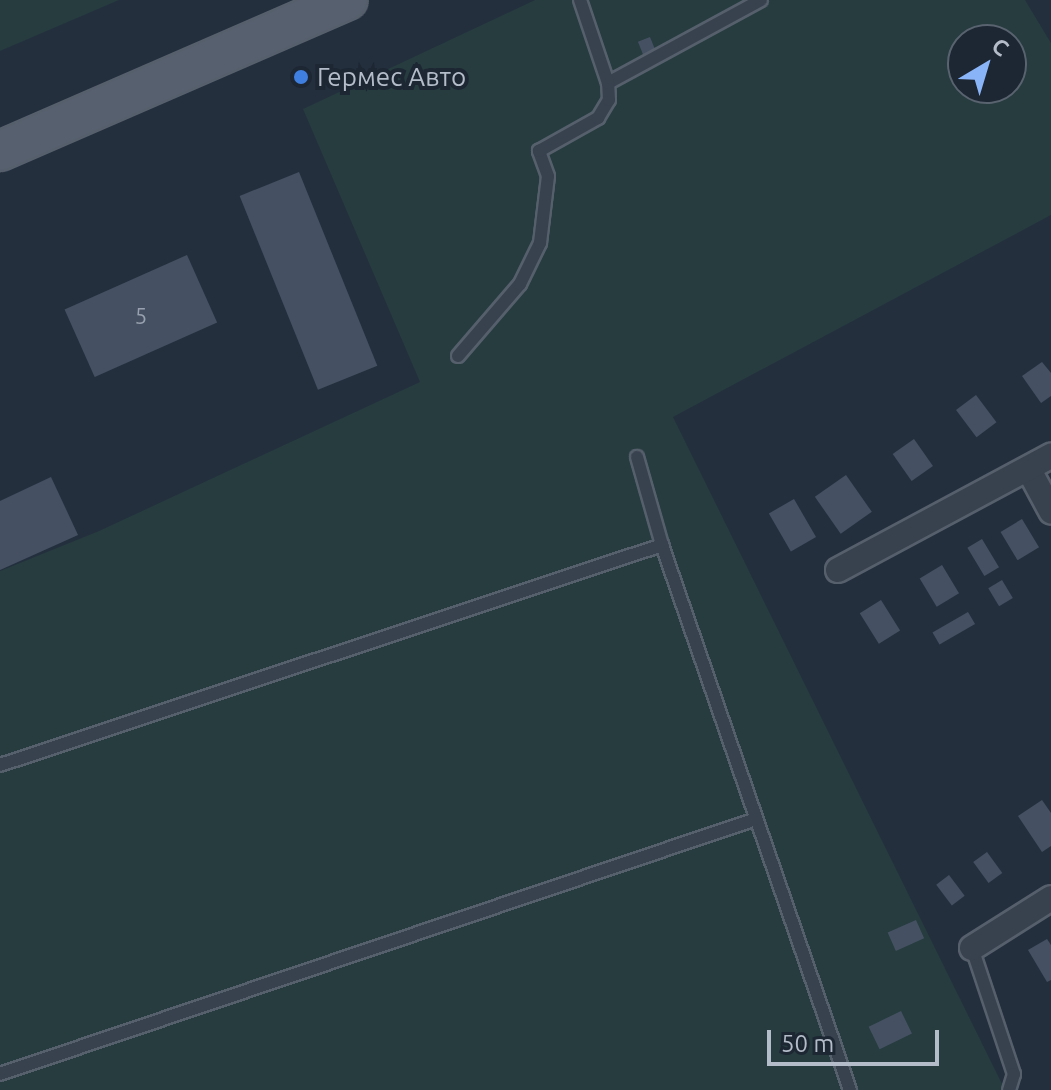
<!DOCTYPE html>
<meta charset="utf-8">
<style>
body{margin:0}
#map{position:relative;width:1051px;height:1090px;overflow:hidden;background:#242f3e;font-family:Ubuntu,sans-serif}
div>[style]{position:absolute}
.green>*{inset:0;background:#263c3f}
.building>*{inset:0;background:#455162;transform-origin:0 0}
.roads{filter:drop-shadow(2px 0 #565f6c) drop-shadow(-2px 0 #565f6c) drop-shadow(0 2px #565f6c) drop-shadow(0 -2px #565f6c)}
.lane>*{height:12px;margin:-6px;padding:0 6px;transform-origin:6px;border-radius:6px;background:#38414e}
.street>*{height:24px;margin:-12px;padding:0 12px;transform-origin:12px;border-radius:12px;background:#38414e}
.primary>*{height:38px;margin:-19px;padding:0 19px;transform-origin:19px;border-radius:19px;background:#56606e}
.dots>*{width:22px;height:22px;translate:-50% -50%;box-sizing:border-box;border:4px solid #1d2633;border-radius:50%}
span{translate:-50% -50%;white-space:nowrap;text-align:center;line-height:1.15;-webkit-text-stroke:8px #1d2633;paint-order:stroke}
.number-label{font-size:22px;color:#98a1af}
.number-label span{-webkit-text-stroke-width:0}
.poi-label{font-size:26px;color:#b4bcc9}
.left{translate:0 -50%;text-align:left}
.north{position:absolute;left:947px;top:24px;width:80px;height:80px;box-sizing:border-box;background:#1d2633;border:2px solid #59626f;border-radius:50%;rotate:38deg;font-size:22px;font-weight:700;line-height:32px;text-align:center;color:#b4bcc9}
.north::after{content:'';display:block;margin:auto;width:28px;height:36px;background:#8ab4f8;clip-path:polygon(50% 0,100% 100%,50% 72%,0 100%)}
.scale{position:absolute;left:767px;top:1030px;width:172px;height:36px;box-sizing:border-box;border:4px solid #b4bcc9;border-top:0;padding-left:10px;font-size:24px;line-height:28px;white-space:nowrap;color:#b4bcc9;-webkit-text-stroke:6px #1d2633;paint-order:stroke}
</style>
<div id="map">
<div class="green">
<i style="clip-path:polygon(0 0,119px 0,0 51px)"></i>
<i style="clip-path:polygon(evenodd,535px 0,1025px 0,1051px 43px,1051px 215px,673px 417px,1005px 1090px,0 1090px,0 571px,99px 531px,420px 382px,303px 109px,535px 0,963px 40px,1011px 40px,1011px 88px,963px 88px,963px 40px)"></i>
</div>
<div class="building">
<i style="left:650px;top:37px;width:16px;height:13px;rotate:68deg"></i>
<i style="left:299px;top:172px;width:209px;height:64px;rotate:68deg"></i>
<i style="left:187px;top:255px;width:74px;height:134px;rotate:66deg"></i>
<i style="clip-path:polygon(1042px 362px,1051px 373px,1051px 396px,1041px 403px,1022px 376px)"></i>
<i style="left:976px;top:395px;width:34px;height:25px;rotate:53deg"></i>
<i style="left:914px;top:439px;width:33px;height:26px;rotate:55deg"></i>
<i style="left:846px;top:475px;width:45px;height:38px;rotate:55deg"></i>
<i style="clip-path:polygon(51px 477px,78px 535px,0 570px,0 501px)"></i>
<i style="left:794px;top:499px;width:44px;height:29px;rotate:60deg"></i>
<i style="left:1022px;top:519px;width:33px;height:25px;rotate:59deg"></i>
<i style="left:982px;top:539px;width:33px;height:17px;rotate:59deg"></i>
<i style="left:942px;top:565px;width:33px;height:26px;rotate:59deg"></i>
<i style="left:1002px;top:580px;width:21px;height:16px;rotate:59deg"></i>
<i style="left:881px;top:600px;width:36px;height:25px;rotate:58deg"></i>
<i style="left:968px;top:612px;width:14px;height:41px;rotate:60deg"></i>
<i style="clip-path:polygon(1042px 800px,1051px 813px,1051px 846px,1042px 852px,1018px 816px)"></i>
<i style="left:987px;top:852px;width:26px;height:17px;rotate:54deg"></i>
<i style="left:949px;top:875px;width:26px;height:16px;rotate:53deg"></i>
<i style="left:916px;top:920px;width:20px;height:31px;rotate:66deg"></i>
<i style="clip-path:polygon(1047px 939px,1051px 945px,1051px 980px,1047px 982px,1028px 950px)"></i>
<i style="left:901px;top:1011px;width:25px;height:36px;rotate:64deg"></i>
</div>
<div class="roads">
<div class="lane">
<i style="left:608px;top:83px;width:174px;rotate:-28.5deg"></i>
<i style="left:458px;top:356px;width:95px;rotate:-49.3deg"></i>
<i style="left:520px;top:284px;width:46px;rotate:-64deg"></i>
<i style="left:540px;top:243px;width:67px;rotate:-83.2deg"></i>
<i style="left:548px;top:176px;width:27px;rotate:-110deg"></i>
<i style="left:539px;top:151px;width:68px;rotate:-29.2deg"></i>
<i style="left:598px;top:118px;width:21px;rotate:-59deg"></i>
<i style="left:609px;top:100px;width:17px;rotate:-93deg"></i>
<i style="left:608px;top:83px;width:88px;rotate:-108.6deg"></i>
<i style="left:637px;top:457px;width:91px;rotate:74.1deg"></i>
<i style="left:662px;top:545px;width:577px;rotate:70.97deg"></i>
<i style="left:0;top:765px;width:698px;rotate:-18.38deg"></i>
<i style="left:972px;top:948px;width:133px;rotate:71.6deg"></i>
<i style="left:1014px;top:1074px;width:17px;rotate:107deg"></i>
<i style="left:0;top:1074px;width:798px;rotate:-18.64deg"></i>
</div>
<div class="street">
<i style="left:1029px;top:470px;width:47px;rotate:61.8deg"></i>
<i style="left:838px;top:570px;width:242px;rotate:-28.2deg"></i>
<i style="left:972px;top:948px;width:93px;rotate:-32.3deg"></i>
</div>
<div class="primary">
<i style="left:0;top:151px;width:379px;rotate:-23.5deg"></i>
</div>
</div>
<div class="dots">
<i style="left:301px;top:77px;background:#3f7fe0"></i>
</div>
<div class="number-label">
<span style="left:141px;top:316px">5</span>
</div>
<div class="poi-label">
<span class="left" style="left:317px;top:77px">Гермес Авто</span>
</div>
<div class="north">С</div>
<div class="scale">50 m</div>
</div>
